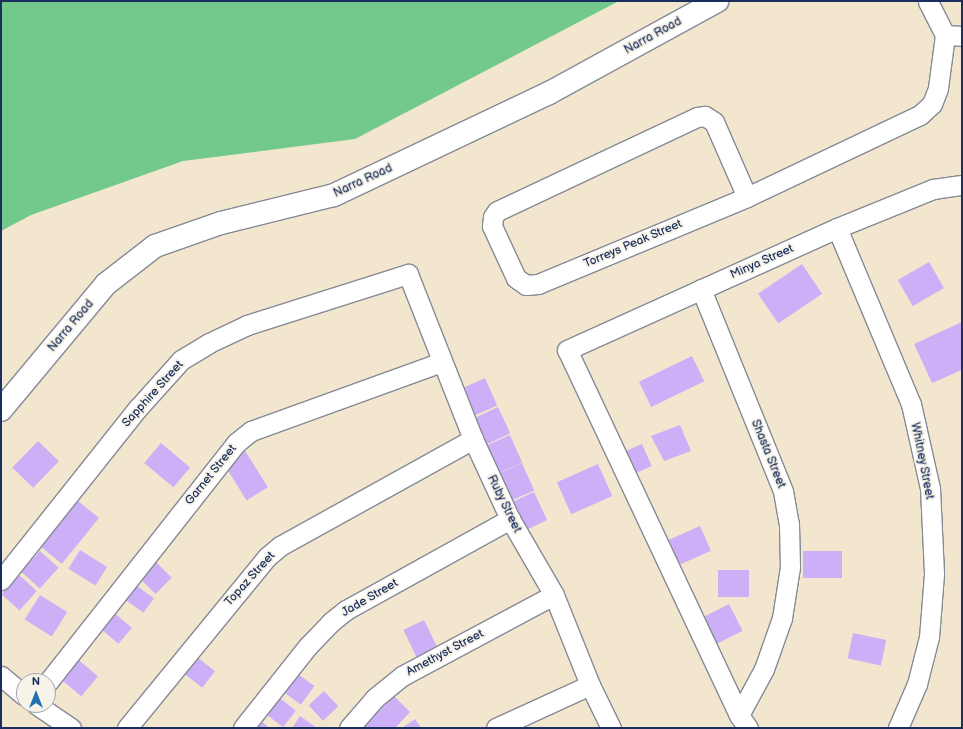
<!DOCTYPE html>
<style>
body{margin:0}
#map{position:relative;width:963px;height:729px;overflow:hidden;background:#f2e6ce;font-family:"Balsamiq Sans",sans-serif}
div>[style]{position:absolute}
.green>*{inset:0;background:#73c88c}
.building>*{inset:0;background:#ccaff7;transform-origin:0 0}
.roads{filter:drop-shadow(1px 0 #868a96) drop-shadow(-1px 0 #868a96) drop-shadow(0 1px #868a96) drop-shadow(0 -1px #868a96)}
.minor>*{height:19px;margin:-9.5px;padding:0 9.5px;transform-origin:9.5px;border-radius:9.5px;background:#fff}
.tertiary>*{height:22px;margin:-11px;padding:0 11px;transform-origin:11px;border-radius:11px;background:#fff}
span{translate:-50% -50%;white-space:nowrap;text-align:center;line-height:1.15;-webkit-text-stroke:4px #f7f3e8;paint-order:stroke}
.street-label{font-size:12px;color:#1b2f5e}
.frame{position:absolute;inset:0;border:2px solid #1b2f5e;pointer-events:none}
.north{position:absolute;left:16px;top:673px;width:40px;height:40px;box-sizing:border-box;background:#f7f3e8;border:1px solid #9fa5b1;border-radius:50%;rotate:0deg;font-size:11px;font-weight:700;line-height:16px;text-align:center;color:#1b2f5e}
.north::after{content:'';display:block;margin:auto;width:14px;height:18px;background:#1f6fb2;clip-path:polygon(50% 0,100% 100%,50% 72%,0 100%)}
</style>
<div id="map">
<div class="green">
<i style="clip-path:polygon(1px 1px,619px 1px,355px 139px,183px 161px,31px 215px,1px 231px)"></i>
</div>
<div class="building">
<i style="left:929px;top:262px;width:30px;height:36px;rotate:60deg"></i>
<i style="left:802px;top:264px;width:36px;height:53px;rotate:56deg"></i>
<i style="clip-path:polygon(962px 322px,962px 370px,932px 383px,914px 344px)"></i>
<i style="left:692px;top:356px;width:28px;height:59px;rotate:64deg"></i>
<i style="left:485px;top:378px;width:30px;height:30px;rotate:66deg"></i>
<i style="left:498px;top:407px;width:29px;height:30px;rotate:65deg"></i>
<i style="clip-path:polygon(680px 425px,691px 451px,664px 461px,651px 436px)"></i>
<i style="left:510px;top:435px;width:30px;height:29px;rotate:66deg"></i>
<i style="left:38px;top:441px;width:29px;height:37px;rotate:44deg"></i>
<i style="left:161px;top:443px;width:38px;height:26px;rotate:40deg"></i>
<i style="left:642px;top:444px;width:24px;height:18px;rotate:66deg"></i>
<i style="left:244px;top:449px;width:45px;height:25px;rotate:58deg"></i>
<i style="left:522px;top:463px;width:30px;height:29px;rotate:66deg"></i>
<i style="left:598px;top:464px;width:35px;height:45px;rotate:66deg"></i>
<i style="left:534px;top:492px;width:31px;height:28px;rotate:65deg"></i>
<i style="left:78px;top:501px;width:27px;height:59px;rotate:39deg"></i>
<i style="left:700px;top:526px;width:27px;height:40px;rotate:66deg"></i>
<i style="left:80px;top:550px;width:32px;height:22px;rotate:32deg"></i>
<i style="left:40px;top:551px;width:25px;height:28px;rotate:42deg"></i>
<i style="left:803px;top:551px;width:39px;height:27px"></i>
<i style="left:154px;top:560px;width:25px;height:23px;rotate:45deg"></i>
<i style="left:718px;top:570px;width:31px;height:27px"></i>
<i style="left:19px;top:575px;width:24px;height:26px;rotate:42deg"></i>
<i style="left:133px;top:583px;width:26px;height:18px;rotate:36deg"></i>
<i style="left:40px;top:595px;width:32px;height:29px;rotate:32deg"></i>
<i style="left:729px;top:604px;width:30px;height:38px;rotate:63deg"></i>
<i style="left:112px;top:611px;width:26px;height:21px;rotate:40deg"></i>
<i style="left:424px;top:620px;width:30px;height:23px;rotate:64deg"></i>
<i style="left:853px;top:633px;width:34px;height:26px;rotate:12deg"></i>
<i style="left:193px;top:654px;width:28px;height:21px;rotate:38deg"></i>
<i style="left:75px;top:657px;width:30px;height:26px;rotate:40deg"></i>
<i style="left:295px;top:672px;width:24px;height:23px;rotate:36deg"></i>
<i style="left:324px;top:691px;width:21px;height:21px;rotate:47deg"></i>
<i style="left:277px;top:696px;width:24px;height:21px;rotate:38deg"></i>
<i style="clip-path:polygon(394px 696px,410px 712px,395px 728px,362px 728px)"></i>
<i style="clip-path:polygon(300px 716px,317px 728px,292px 728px)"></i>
<i style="clip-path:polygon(259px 719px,269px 728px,250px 728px)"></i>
<i style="clip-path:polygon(415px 719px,421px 728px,402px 728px)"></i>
</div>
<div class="roads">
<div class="minor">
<i style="left:945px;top:35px;width:17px;rotate:3deg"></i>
<i style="left:747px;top:197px;width:82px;rotate:-113.7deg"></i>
<i style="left:714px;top:122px;width:11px;rotate:-146deg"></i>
<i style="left:705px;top:116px;width:8px;rotate:173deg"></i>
<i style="left:697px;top:117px;width:221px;rotate:154.8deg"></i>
<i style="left:497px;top:211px;width:7px;rotate:124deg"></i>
<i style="left:493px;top:217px;width:9px;rotate:96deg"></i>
<i style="left:492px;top:226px;width:57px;rotate:65.2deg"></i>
<i style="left:516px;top:278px;width:12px;rotate:35deg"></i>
<i style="left:526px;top:285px;width:12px;rotate:-5deg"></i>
<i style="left:538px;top:284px;width:226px;rotate:-22.6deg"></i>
<i style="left:747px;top:197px;width:191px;rotate:-25.4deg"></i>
<i style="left:920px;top:115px;width:16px;rotate:-43deg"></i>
<i style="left:932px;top:104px;width:17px;rotate:-69deg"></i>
<i style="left:938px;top:88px;width:53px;rotate:-82.5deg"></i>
<i style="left:945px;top:35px;width:38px;rotate:-117deg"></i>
<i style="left:837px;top:228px;width:191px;rotate:67.2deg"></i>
<i style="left:911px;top:404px;width:86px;rotate:77.3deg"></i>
<i style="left:930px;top:488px;width:86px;rotate:87.3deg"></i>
<i style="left:934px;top:574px;width:63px;rotate:94.5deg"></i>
<i style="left:929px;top:637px;width:49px;rotate:104.3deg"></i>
<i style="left:917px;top:684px;width:48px;rotate:113.4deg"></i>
<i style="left:701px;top:289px;width:218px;rotate:67.9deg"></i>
<i style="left:783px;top:491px;width:34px;rotate:80deg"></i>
<i style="left:789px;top:524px;width:43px;rotate:88.7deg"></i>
<i style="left:790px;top:567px;width:52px;rotate:98.9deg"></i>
<i style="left:782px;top:618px;width:54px;rotate:109.4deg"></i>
<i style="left:764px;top:669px;width:52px;rotate:118.5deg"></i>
<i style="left:1px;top:580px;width:220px;rotate:-51.5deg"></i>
<i style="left:138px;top:408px;width:64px;rotate:-48.1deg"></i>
<i style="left:181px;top:360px;width:33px;rotate:-31deg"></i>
<i style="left:209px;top:343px;width:42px;rotate:-25.3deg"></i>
<i style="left:247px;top:325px;width:169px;rotate:-17.6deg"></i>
<i style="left:408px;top:274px;width:177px;rotate:68.5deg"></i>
<i style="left:473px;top:439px;width:88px;rotate:65.2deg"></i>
<i style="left:510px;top:519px;width:88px;rotate:59.9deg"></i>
<i style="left:554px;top:595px;width:97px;rotate:68.2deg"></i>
<i style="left:590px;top:685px;width:48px;rotate:64deg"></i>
<i style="left:1px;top:676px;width:30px;rotate:40deg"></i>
<i style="left:48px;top:682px;width:304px;rotate:-51.8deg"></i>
<i style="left:236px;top:443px;width:19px;rotate:-39deg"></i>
<i style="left:251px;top:431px;width:203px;rotate:-19.9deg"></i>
<i style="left:37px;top:705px;width:41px;rotate:34.1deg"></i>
<i style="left:127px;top:728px;width:221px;rotate:-50.7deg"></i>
<i style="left:267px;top:557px;width:17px;rotate:-40deg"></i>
<i style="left:280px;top:546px;width:221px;rotate:-29deg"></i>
<i style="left:243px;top:728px;width:105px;rotate:-51.6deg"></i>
<i style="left:308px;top:646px;width:33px;rotate:-46deg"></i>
<i style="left:331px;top:622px;width:19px;rotate:-39deg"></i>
<i style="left:346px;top:610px;width:188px;rotate:-29deg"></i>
<i style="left:349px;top:728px;width:40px;rotate:-49deg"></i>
<i style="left:375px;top:698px;width:35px;rotate:-39deg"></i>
<i style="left:402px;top:676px;width:172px;rotate:-28.1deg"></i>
<i style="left:496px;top:728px;width:103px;rotate:-24.6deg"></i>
<i style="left:748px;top:728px;width:16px;rotate:-125deg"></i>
<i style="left:739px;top:715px;width:403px;rotate:-115.2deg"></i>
<i style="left:567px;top:350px;width:296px;rotate:-24.3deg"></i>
<i style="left:837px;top:228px;width:104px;rotate:-22.1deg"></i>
<i style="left:933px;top:189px;width:29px;rotate:-8deg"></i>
</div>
<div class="tertiary">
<i style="left:1px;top:410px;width:164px;rotate:-50.2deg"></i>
<i style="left:106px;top:284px;width:62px;rotate:-37.8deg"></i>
<i style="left:155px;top:246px;width:70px;rotate:-19.2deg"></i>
<i style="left:221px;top:223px;width:116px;rotate:-13.9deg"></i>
<i style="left:334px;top:195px;width:238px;rotate:-25.4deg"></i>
<i style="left:549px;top:93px;width:192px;rotate:-28.7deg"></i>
</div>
</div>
<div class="street-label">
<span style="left:653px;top:36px;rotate:-29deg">Narra Road</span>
<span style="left:363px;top:181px;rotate:-25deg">Narra Road</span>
<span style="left:633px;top:244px;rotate:-23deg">Torreys Peak Street</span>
<span style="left:762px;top:262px;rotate:-24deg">Minya Street</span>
<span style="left:71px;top:326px;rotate:-50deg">Narra Road</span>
<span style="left:153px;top:394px;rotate:-48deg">Sapphire Street</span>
<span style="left:768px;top:454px;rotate:68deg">Shasta Street</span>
<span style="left:922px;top:461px;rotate:79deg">Whitney Street</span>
<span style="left:211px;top:475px;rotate:-51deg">Garnet Street</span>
<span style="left:504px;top:504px;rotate:64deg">Ruby Street</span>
<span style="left:250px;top:579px;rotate:-48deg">Topaz Street</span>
<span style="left:370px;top:598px;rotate:-30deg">Jade Street</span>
<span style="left:445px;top:653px;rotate:-28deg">Amethyst Street</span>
</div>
<div class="frame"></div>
<div class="north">N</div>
</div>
